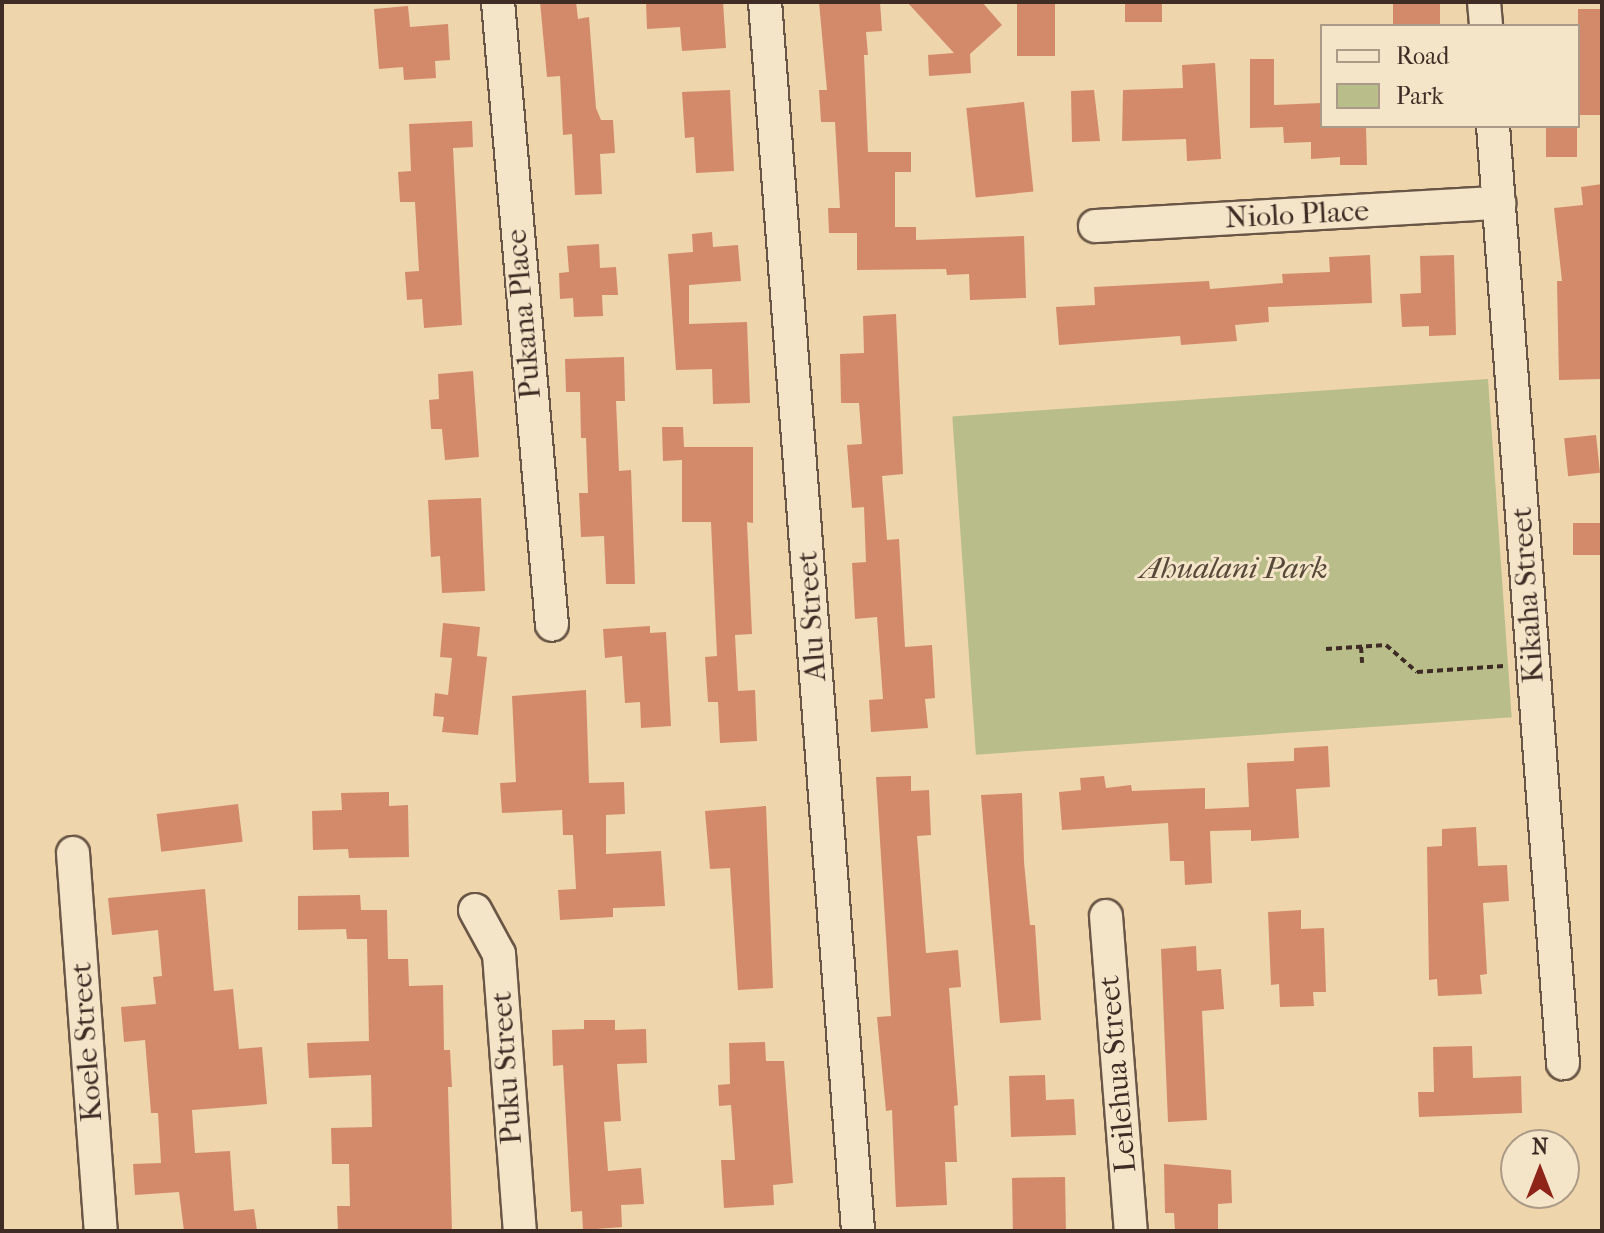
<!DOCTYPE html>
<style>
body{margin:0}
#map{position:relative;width:1604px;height:1233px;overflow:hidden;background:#eed5ab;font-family:"IM FELL French Canon",serif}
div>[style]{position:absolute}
.green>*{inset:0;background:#b8bd89;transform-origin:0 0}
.building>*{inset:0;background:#d38a6a;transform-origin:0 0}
.path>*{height:4px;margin-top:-2px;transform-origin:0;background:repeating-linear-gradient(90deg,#3e2c25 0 6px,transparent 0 10px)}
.roads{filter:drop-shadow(2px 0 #6a5646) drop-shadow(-2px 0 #6a5646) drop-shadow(0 2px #6a5646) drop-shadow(0 -2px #6a5646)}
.minor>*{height:32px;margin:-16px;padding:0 16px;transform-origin:16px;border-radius:16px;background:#f4e4c8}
span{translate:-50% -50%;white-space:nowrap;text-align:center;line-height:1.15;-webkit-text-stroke:6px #f4e4c8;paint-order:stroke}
.street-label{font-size:30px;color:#3e2c25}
.park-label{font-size:30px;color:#564939;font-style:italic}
.frame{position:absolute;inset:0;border:4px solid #3e2c25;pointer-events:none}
.legend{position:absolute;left:1320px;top:24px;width:260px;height:104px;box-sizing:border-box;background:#f4e4c8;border:2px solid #ab9a87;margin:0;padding:10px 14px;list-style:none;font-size:24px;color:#3e2c25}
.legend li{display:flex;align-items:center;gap:16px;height:40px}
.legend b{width:40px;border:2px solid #ab9a87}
.north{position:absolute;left:1500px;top:1129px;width:80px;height:80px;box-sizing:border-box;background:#f4e4c8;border:2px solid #ab9a87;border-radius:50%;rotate:0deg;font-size:22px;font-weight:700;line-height:32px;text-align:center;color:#3e2c25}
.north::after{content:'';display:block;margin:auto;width:28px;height:36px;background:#8f2418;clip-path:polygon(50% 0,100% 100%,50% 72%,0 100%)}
</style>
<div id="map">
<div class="green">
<i style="left:1488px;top:379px;width:339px;height:537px;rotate:86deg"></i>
</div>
<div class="building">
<i style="clip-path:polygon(540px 2px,576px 2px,578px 19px,589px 17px,596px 108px,601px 120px,613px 120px,615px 153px,600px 154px,602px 194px,575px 195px,572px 134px,563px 135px,560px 76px,547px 77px)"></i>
<i style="clip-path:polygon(646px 2px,723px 2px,726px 48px,682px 51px,680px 27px,647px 29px)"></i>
<i style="clip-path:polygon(819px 2px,880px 2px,882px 31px,866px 32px,868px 55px,864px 55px,868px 152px,911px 152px,911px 172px,895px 172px,895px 227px,916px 227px,916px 240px,1024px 236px,1026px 298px,970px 300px,969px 274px,947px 275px,946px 269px,857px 270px,857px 233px,829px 233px,828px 208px,840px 208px,835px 122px,821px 122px,819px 90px,827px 90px)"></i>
<i style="clip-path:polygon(907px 2px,982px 2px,1002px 25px,970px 54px,971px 73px,929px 76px,928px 55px,954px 53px)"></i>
<i style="left:1017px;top:2px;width:38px;height:54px"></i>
<i style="left:1125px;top:2px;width:37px;height:20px"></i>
<i style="left:1393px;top:2px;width:47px;height:24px"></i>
<i style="clip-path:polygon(408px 6px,410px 27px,448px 24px,450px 60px,435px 61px,436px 78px,404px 80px,403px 67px,379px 69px,374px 9px)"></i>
<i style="left:1602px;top:9px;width:106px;height:24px;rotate:90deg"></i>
<i style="clip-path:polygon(1250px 59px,1274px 59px,1274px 105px,1322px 103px,1322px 126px,1366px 126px,1367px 165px,1340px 165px,1340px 157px,1311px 159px,1311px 142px,1284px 143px,1283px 127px,1250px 128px)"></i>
<i style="clip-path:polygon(1215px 63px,1221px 159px,1187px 161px,1186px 139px,1122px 141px,1123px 90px,1183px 88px,1182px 65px)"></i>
<i style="clip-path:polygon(730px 90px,734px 171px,696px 173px,694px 137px,685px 138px,682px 92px)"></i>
<i style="clip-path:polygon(1094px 90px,1100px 141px,1072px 142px,1071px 91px)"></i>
<i style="left:1024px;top:102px;width:90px;height:58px;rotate:84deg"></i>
<i style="clip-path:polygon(472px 121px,473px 147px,453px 148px,462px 325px,424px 328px,422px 299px,407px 300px,405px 272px,419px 271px,415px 202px,400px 202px,398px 172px,411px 171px,409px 124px)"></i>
<i style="left:1546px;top:126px;width:31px;height:31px"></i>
<i style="clip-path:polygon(1602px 184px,1602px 379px,1559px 380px,1557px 281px,1562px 281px,1554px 208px,1583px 205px,1581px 187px)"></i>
<i style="clip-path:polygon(712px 232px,713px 247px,738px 245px,741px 281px,689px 285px,689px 324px,747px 322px,750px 403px,713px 404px,712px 369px,676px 370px,668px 254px,693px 252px,692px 234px)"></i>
<i style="clip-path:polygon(599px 244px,600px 268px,616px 267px,618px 295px,602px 295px,603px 316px,574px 317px,573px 298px,560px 299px,559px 273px,569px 272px,567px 246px)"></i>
<i style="clip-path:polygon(1370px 255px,1372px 303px,1268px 307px,1269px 322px,1235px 325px,1237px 341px,1181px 345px,1180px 336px,1059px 345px,1056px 307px,1095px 305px,1094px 287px,1209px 281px,1210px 289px,1283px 283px,1282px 274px,1330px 272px,1329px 257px)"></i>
<i style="clip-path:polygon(1454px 255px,1456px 335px,1429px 336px,1429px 326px,1402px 327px,1400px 294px,1421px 293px,1420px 256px)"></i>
<i style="clip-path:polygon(896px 314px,903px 474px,882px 476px,887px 540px,899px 539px,905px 647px,932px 645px,935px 698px,925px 699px,928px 728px,871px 732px,869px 700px,883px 699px,877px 617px,855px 619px,852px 563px,866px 562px,864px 507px,852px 508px,847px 445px,862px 444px,859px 403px,841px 403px,840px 354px,864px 353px,863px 316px)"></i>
<i style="clip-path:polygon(624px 357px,625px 401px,616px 401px,619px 471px,631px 470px,635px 584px,606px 584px,604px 536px,581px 537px,579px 493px,588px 493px,586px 438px,581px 438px,580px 392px,566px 392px,565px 359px)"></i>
<i style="clip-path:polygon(473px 371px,479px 457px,445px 460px,442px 429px,431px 429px,429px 400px,439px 399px,438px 374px)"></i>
<i style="clip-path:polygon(662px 427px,683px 427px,684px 447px,753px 447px,753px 523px,747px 522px,752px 634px,735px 635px,738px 691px,755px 690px,757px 741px,720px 743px,718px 702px,708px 702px,705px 657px,717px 656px,711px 522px,682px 522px,682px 460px,663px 461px)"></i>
<i style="left:1596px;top:435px;width:38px;height:32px;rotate:84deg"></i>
<i style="clip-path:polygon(481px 498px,485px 591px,442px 593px,440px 556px,431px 557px,428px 500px)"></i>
<i style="left:1602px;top:523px;width:32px;height:29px;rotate:90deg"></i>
<i style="clip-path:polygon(443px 623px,480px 627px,477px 656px,487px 657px,478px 735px,442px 732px,444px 717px,433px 716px,435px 693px,448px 695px,452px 658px,440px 657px)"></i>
<i style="clip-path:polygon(650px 626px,650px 633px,666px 632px,671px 726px,641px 728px,640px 702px,625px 703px,622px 656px,605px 658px,603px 629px)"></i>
<i style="clip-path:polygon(586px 690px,589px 783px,624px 782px,625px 814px,606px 815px,606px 854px,661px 851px,665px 906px,613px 908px,613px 917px,560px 920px,558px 890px,576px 889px,573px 835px,563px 835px,562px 810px,502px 813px,500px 783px,516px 782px,512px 696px)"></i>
<i style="clip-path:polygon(1328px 746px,1330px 787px,1296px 789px,1299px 838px,1251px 841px,1251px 830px,1210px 831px,1212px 883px,1185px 885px,1184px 861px,1170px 861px,1168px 823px,1062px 830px,1059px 792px,1081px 790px,1080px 778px,1104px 776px,1106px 788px,1131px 785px,1132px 791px,1205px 788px,1205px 809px,1249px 807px,1247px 763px,1294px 761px,1294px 748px)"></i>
<i style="clip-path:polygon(911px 776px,911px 791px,929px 790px,931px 835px,917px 836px,926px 953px,958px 950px,961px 987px,949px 988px,958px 1105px,954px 1106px,957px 1162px,945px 1162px,947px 1205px,896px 1207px,892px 1110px,886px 1111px,877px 1017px,891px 1016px,876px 777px)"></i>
<i style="clip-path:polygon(389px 792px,389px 806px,408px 805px,409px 857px,349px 858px,348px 849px,313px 850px,312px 811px,342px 810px,341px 793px)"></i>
<i style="clip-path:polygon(1022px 793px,1024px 862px,1030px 925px,1035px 925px,1041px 1020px,1000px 1023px,981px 795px)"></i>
<i style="left:238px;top:804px;width:38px;height:82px;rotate:83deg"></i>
<i style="clip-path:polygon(766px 806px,773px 988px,738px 990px,730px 868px,710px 869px,705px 811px)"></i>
<i style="clip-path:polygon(1476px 827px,1478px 866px,1507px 865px,1509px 901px,1483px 903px,1487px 974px,1480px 975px,1482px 994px,1438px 996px,1437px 979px,1429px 980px,1427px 847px,1442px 846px,1442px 829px)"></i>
<i style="clip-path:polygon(205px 889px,214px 991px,233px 989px,239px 1049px,262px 1047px,267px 1104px,192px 1110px,195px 1153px,230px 1151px,234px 1211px,254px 1209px,257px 1231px,184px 1231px,179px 1192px,135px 1195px,133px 1164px,161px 1163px,158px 1113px,151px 1113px,145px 1040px,124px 1042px,121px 1007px,156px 1004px,153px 977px,162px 976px,158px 930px,112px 935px,108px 898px)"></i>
<i style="clip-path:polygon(360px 895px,361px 910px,387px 910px,388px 959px,408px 959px,409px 986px,443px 985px,444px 1050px,450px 1050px,452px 1087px,448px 1087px,452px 1231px,338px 1231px,337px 1206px,350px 1206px,349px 1164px,332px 1164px,331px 1128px,372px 1127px,371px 1075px,309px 1078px,307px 1043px,369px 1041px,367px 939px,347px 939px,346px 929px,298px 930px,298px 896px)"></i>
<i style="clip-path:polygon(1301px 910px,1301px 929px,1324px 928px,1326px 992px,1313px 992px,1314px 1006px,1280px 1007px,1279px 984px,1271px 985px,1268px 912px)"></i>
<i style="clip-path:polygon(1196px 946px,1197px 971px,1221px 969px,1224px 1009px,1202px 1011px,1207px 1120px,1168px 1122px,1161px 949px)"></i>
<i style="clip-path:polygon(584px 1020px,615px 1020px,615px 1030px,646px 1029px,647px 1063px,617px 1064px,621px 1121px,604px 1122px,608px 1171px,641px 1168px,644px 1204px,621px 1205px,622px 1227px,583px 1230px,582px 1211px,571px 1212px,563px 1065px,553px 1066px,552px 1030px,584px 1029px)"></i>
<i style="clip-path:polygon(765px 1042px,766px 1061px,784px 1061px,793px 1183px,773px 1185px,774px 1205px,724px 1208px,721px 1160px,735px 1160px,731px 1105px,719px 1106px,718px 1085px,730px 1084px,729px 1043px)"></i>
<i style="clip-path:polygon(1472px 1046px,1473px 1078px,1521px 1076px,1522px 1113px,1419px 1117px,1418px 1092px,1434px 1092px,1433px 1047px)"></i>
<i style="clip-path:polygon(1045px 1075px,1046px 1100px,1074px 1099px,1076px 1135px,1011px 1137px,1009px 1076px)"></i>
<i style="clip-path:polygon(1164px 1164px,1231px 1170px,1232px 1203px,1218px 1204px,1218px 1231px,1175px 1231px,1174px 1213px,1165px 1213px)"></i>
<i style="left:1065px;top:1177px;width:54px;height:53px;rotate:89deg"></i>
</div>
<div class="path">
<i style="left:1361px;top:647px;width:16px;rotate:86deg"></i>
<i style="left:1326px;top:649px;width:60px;rotate:-3.8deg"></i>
<i style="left:1386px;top:645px;width:41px;rotate:41.1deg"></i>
<i style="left:1417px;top:672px;width:87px;rotate:-3.9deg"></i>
</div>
<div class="roads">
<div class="minor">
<i style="left:498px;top:2px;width:625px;rotate:85.05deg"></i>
<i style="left:765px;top:2px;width:1233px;rotate:85.67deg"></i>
<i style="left:1484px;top:2px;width:24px;rotate:85deg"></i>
<i style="left:1493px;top:126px;width:940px;rotate:85.73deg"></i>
<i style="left:1095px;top:226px;width:405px;rotate:-3.3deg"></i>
<i style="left:73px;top:853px;width:379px;rotate:85.8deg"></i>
<i style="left:475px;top:910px;width:50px;rotate:61.4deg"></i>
<i style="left:499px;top:954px;width:278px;rotate:85.7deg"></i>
<i style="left:1106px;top:916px;width:316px;rotate:85.5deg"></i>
</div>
</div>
<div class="street-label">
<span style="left:1297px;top:215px;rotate:-3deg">Niolo Place</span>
<span style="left:524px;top:314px;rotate:-95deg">Pukana Place</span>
<span style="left:1528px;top:595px;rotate:-94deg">Kikaha Street</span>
<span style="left:812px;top:616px;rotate:-94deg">Alu Street</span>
<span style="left:87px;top:1042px;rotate:-94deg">Koele Street</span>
<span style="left:507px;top:1068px;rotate:-94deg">Puku Street</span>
<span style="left:1118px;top:1074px;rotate:-95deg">Leilehua Street</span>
</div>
<div class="park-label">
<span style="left:1234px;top:569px">Ahualani Park</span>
</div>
<div class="frame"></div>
<ul class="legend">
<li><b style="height:10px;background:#f4e4c8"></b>Road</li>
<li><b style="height:22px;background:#b8bd89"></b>Park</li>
</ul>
<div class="north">N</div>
</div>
